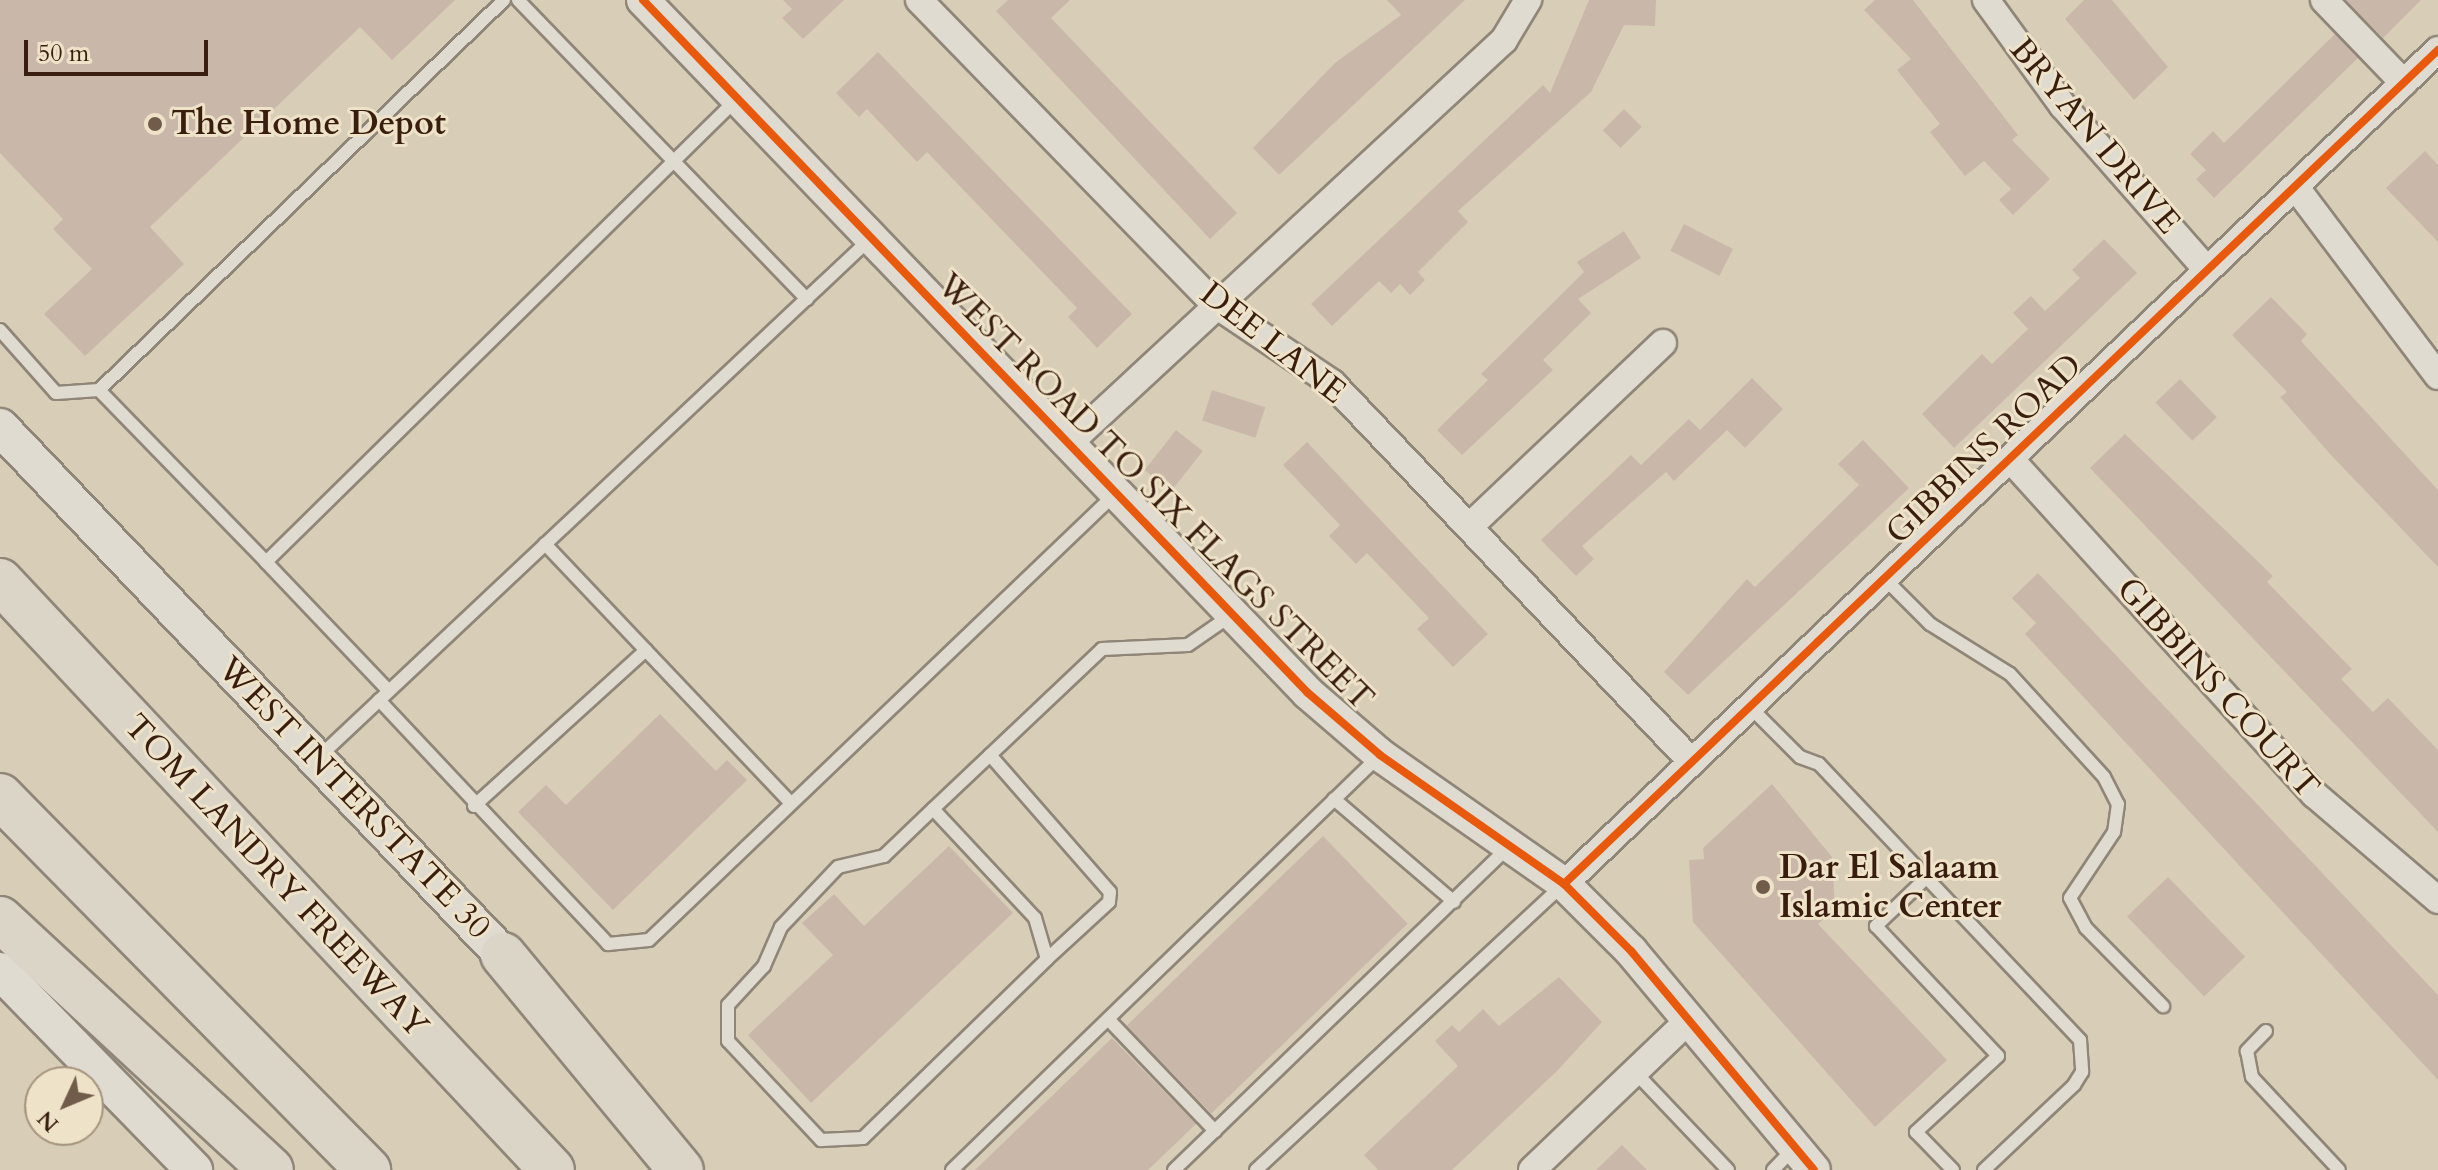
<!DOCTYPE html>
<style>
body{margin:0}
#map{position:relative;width:2438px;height:1170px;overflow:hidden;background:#d8ceb8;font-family:Cardo,serif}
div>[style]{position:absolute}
.building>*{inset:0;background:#c9b8a9;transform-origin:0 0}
.roads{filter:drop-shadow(2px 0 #908678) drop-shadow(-2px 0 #908678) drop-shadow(0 2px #908678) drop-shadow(0 -2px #908678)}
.service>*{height:12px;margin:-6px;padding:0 6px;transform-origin:6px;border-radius:6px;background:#e0dbd0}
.minor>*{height:26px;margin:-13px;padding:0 13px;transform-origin:13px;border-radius:13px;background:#e0dbd0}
.tertiary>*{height:32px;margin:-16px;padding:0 16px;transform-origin:16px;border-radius:16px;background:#e0dbd0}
.secondary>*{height:36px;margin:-18px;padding:0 18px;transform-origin:18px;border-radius:18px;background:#e0dbd0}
.motorway>*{height:44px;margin:-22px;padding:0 22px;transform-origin:22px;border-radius:22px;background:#dbd5c8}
.cycleway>*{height:8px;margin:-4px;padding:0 4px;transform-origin:4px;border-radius:4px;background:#e8590c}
.dots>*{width:22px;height:22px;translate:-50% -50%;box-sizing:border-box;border:4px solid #eee2c8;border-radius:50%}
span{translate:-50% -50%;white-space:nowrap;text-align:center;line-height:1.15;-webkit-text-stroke:6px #eee2c8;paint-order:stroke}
.poi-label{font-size:34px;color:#391d0e;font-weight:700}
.left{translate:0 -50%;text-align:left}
.street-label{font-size:34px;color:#391d0e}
.north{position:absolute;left:24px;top:1066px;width:80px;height:80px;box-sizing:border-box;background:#eee2c8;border:2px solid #a6937e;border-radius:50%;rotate:226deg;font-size:22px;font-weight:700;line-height:32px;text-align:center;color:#391d0e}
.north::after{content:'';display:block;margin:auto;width:28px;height:36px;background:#715b4a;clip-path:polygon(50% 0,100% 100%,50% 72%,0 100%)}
.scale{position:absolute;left:24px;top:40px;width:184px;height:36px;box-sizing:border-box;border:4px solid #391d0e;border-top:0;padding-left:10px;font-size:24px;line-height:28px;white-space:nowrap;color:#391d0e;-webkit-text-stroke:6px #eee2c8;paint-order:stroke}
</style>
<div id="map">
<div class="building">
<i style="clip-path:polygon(0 0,455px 0,392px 60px,360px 27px,150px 227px,184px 264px,85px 356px,44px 314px,92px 269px,53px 229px,63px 219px,0 153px)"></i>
<i style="clip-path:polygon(783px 0,844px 0,803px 39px,782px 18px,792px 9px)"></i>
<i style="clip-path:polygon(1008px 0,1070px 0,1051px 18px,1237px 213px,1210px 239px,996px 11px)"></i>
<i style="clip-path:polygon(1387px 0,1465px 0,1279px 175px,1253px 148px,1335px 63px,1401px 15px)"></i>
<i style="clip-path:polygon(1589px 0,1656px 0,1655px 26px,1624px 25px,1591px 92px,1458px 211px,1468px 222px,1418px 272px,1425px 280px,1410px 295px,1400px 284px,1391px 293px,1379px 281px,1332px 326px,1311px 304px,1543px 85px,1550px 93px)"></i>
<i style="clip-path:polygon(1875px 0,1913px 0,2018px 135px,2012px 140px,2050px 179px,2013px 215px,1999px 200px,2011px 189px,1984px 161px,1965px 176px,1930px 132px,1940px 124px,1897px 70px,1911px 59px,1864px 10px)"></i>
<i style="clip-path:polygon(2084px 0,2112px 0,2168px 67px,2134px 100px,2065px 19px)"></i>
<i style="clip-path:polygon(2346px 0,2421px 0,2383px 38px)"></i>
<i style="clip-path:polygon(2335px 34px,2358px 58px,2214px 198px,2196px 179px,2206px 170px,2190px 154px,2213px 131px,2224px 143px)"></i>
<i style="clip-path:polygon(878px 52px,1132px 314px,1097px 348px,1068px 317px,1077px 308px,927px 152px,917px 162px,867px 109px,859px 117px,836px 93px)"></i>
<i style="left:1624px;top:109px;width:25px;height:30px;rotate:45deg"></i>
<i style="clip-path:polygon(2425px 151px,2438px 165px,2438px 242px,2386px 188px)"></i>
<i style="left:1684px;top:224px;width:55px;height:30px;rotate:27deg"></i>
<i style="clip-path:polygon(1624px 231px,1641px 258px,1578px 299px,1591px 313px,1543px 360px,1553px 370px,1462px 455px,1437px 430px,1488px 380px,1481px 374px,1584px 272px,1577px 262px)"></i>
<i style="clip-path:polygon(2104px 239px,2137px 273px,1954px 448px,1922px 414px,1982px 354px,1992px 364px,2028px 329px,2013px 313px,2031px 296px,2045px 311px,2080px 278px,2072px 270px)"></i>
<i style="clip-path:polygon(2271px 297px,2307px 334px,2301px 341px,2438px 490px,2438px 567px,2331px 455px,2280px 397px,2287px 392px,2232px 335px)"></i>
<i style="clip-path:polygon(1752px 378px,1783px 409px,1745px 448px,1727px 430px,1674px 481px,1666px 472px,1582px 546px,1594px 559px,1576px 576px,1541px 540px,1631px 455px,1641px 465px,1689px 419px,1700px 430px)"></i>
<i style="left:2180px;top:379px;width:53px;height:34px;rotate:46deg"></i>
<i style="left:1212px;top:390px;width:56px;height:32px;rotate:18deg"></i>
<i style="left:1176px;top:430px;width:34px;height:51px;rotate:38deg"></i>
<i style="clip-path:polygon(2125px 434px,2273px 576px,2267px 582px,2352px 669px,2341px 679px,2373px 712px,2388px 698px,2438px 750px,2438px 832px,2090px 468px)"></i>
<i style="clip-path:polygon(1863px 440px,1909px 488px,1688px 695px,1664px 672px,1747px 579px,1755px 587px,1859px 485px,1838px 464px)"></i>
<i style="clip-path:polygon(1307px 442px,1488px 634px,1453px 667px,1417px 629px,1429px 618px,1367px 553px,1356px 564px,1329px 536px,1340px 525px,1283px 465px)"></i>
<i style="clip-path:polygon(2038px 573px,2438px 995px,2438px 1080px,2025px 634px,2036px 623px,2012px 598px)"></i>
<i style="clip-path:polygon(660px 714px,716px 771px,727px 760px,747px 780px,613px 910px,518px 812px,546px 785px,566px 805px)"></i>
<i style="clip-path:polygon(1772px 784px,1832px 857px,1835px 909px,1818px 924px,1947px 1060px,1875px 1127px,1693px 922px,1689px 860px,1704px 859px,1703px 848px)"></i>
<i style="left:1323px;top:836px;width:122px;height:273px;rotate:46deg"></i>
<i style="clip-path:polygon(949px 846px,1013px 913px,811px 1103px,748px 1035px,833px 955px,802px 923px,834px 894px,864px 926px)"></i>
<i style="left:2168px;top:877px;width:111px;height:57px;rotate:46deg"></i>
<i style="clip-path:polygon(1559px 977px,1602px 1022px,1558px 1070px,1452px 1170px,1378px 1170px,1364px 1155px,1458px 1066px,1435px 1041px,1452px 1025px,1459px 1032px,1483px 1009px,1499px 1026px)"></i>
<i style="clip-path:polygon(1112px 1038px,1196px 1124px,1148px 1170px,975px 1170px)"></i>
<i style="clip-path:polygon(1622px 1145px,1647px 1170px,1596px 1170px)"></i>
</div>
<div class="roads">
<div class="service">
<i style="left:504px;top:0;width:562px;rotate:136.08deg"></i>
<i style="left:99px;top:390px;width:240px;rotate:45.8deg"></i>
<i style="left:266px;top:562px;width:660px;rotate:-44.51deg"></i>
<i style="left:518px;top:0;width:416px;rotate:46deg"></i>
<i style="left:0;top:330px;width:84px;rotate:48.4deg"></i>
<i style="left:56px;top:393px;width:43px;rotate:-4deg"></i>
<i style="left:545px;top:544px;width:357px;rotate:46.5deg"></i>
<i style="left:266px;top:562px;width:178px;rotate:46.4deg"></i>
<i style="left:1885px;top:579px;width:64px;rotate:45deg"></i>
<i style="left:1930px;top:624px;width:94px;rotate:32deg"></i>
<i style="left:2010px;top:674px;width:139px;rotate:47.6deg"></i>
<i style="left:2104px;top:777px;width:30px;rotate:63deg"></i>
<i style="left:2118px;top:804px;width:28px;rotate:98deg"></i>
<i style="left:2114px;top:832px;width:79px;rotate:123.7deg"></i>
<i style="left:2070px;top:898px;width:34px;rotate:62deg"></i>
<i style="left:2086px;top:928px;width:110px;rotate:45.4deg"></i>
<i style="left:379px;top:700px;width:335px;rotate:46.8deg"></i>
<i style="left:608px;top:944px;width:41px;rotate:-5.6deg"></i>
<i style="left:649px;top:940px;width:645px;rotate:-43.74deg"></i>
<i style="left:1749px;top:706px;width:72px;rotate:45deg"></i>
<i style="left:1800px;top:757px;width:20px;rotate:20deg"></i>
<i style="left:1819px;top:764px;width:380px;rotate:46.6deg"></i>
<i style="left:2080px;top:1040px;width:32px;rotate:86deg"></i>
<i style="left:2082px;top:1072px;width:15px;rotate:122deg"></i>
<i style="left:2074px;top:1085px;width:124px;rotate:136.6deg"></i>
<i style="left:990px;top:755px;width:182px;rotate:48.8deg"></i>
<i style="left:1110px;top:892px;width:10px;rotate:96deg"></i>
<i style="left:1109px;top:902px;width:84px;rotate:137.4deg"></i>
<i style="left:320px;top:756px;width:753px;rotate:-43.23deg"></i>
<i style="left:1334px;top:799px;width:158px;rotate:40.6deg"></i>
<i style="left:474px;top:806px;width:232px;rotate:-42.2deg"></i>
<i style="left:933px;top:809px;width:68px;rotate:136.2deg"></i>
<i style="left:884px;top:856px;width:47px;rotate:166.6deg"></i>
<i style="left:838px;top:867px;width:83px;rotate:133.5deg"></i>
<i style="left:781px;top:927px;width:43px;rotate:113.6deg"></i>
<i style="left:764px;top:966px;width:53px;rotate:132.7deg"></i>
<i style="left:728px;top:1005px;width:36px;rotate:90deg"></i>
<i style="left:728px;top:1041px;width:136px;rotate:46.8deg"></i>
<i style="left:821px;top:1140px;width:42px;rotate:-2.7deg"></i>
<i style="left:863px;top:1138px;width:257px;rotate:-44.2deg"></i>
<i style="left:1047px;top:959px;width:43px;rotate:-106.3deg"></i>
<i style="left:1035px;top:918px;width:149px;rotate:-133.1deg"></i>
<i style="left:933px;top:809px;width:233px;rotate:-43.4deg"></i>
<i style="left:1102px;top:649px;width:86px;rotate:-2.7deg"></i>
<i style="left:1188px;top:645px;width:51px;rotate:-34.6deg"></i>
<i style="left:1927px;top:877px;width:71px;rotate:136.1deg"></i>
<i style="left:1876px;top:926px;width:178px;rotate:46.8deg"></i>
<i style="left:1998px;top:1056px;width:112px;rotate:137.2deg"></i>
<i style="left:1916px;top:1132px;width:53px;rotate:45.8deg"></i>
<i style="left:1108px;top:1019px;width:155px;rotate:46.3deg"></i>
<i style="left:2266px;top:1031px;width:28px;rotate:134deg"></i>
<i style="left:2247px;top:1051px;width:26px;rotate:79deg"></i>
<i style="left:2252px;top:1077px;width:127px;rotate:46.9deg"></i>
<i style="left:1635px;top:1072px;width:135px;rotate:46.5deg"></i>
<i style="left:952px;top:1170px;width:593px;rotate:-44.11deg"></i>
<i style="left:1174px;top:1170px;width:465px;rotate:-44deg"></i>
<i style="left:1256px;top:1170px;width:417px;rotate:-42.9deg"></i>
<i style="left:1773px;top:1170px;width:29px;rotate:-46deg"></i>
</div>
<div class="minor">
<i style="left:919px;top:0;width:426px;rotate:45.8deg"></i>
<i style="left:1216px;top:305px;width:140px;rotate:33.9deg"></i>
<i style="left:1332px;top:383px;width:520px;rotate:46.48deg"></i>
<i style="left:1986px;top:0;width:131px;rotate:54deg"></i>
<i style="left:2063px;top:106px;width:218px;rotate:48.7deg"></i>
<i style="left:2324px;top:0;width:115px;rotate:46.1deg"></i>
<i style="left:2297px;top:189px;width:234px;rotate:53deg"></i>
<i style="left:1067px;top:445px;width:596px;rotate:-42.82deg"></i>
<i style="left:1504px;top:40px;width:47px;rotate:-59deg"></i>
<i style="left:2012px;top:461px;width:450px;rotate:47.8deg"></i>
<i style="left:2314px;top:794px;width:163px;rotate:40.5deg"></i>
<i style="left:1470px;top:526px;width:266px;rotate:-43.5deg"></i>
<i style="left:1564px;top:884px;width:1208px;rotate:-43.66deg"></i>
<i style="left:1532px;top:1170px;width:214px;rotate:-43.7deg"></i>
</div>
<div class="tertiary">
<i style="left:643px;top:0;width:960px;rotate:46.18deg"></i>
<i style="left:1308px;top:693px;width:95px;rotate:40.7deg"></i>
<i style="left:1380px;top:755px;width:225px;rotate:35deg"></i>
<i style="left:1564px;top:884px;width:95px;rotate:45deg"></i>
<i style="left:1631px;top:951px;width:285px;rotate:50.1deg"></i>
</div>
<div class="secondary">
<i style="left:0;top:427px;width:755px;rotate:46.39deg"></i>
<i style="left:0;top:971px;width:278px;rotate:45.7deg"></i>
</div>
<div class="motorway">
<i style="left:0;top:581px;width:807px;rotate:46.86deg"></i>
<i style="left:0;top:796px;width:525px;rotate:45.46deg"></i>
<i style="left:0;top:919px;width:369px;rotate:42.8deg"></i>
<i style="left:503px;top:955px;width:279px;rotate:50.4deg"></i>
</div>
</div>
<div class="cycleway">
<i style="left:643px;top:0;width:960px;rotate:46.18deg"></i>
<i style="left:1308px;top:693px;width:95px;rotate:40.7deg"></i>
<i style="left:1380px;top:755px;width:225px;rotate:35deg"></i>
<i style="left:1564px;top:884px;width:95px;rotate:45deg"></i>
<i style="left:1631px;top:951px;width:285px;rotate:50.1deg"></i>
<i style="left:1564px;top:884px;width:1208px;rotate:-43.66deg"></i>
</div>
<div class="dots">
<i style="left:155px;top:124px;background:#715b4a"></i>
<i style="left:1763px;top:887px;background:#715b4a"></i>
</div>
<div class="poi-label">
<span class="left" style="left:171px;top:124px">The Home Depot</span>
<span class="left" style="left:1779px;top:887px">Dar El Salaam<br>Islamic Center</span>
</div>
<div class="street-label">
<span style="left:2095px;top:136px;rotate:50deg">BRYAN DRIVE</span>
<span style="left:1273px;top:343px;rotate:38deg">DEE LANE</span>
<span style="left:1984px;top:449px;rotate:-44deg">GIBBINS ROAD</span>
<span style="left:1155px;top:492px;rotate:45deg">WEST ROAD TO SIX FLAGS STREET</span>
<span style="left:2218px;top:688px;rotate:48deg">GIBBINS COURT</span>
<span style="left:354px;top:798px;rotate:46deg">WEST INTERSTATE 30</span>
<span style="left:276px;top:876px;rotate:47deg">TOM LANDRY FREEWAY</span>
</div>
<div class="north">N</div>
<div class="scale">50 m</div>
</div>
